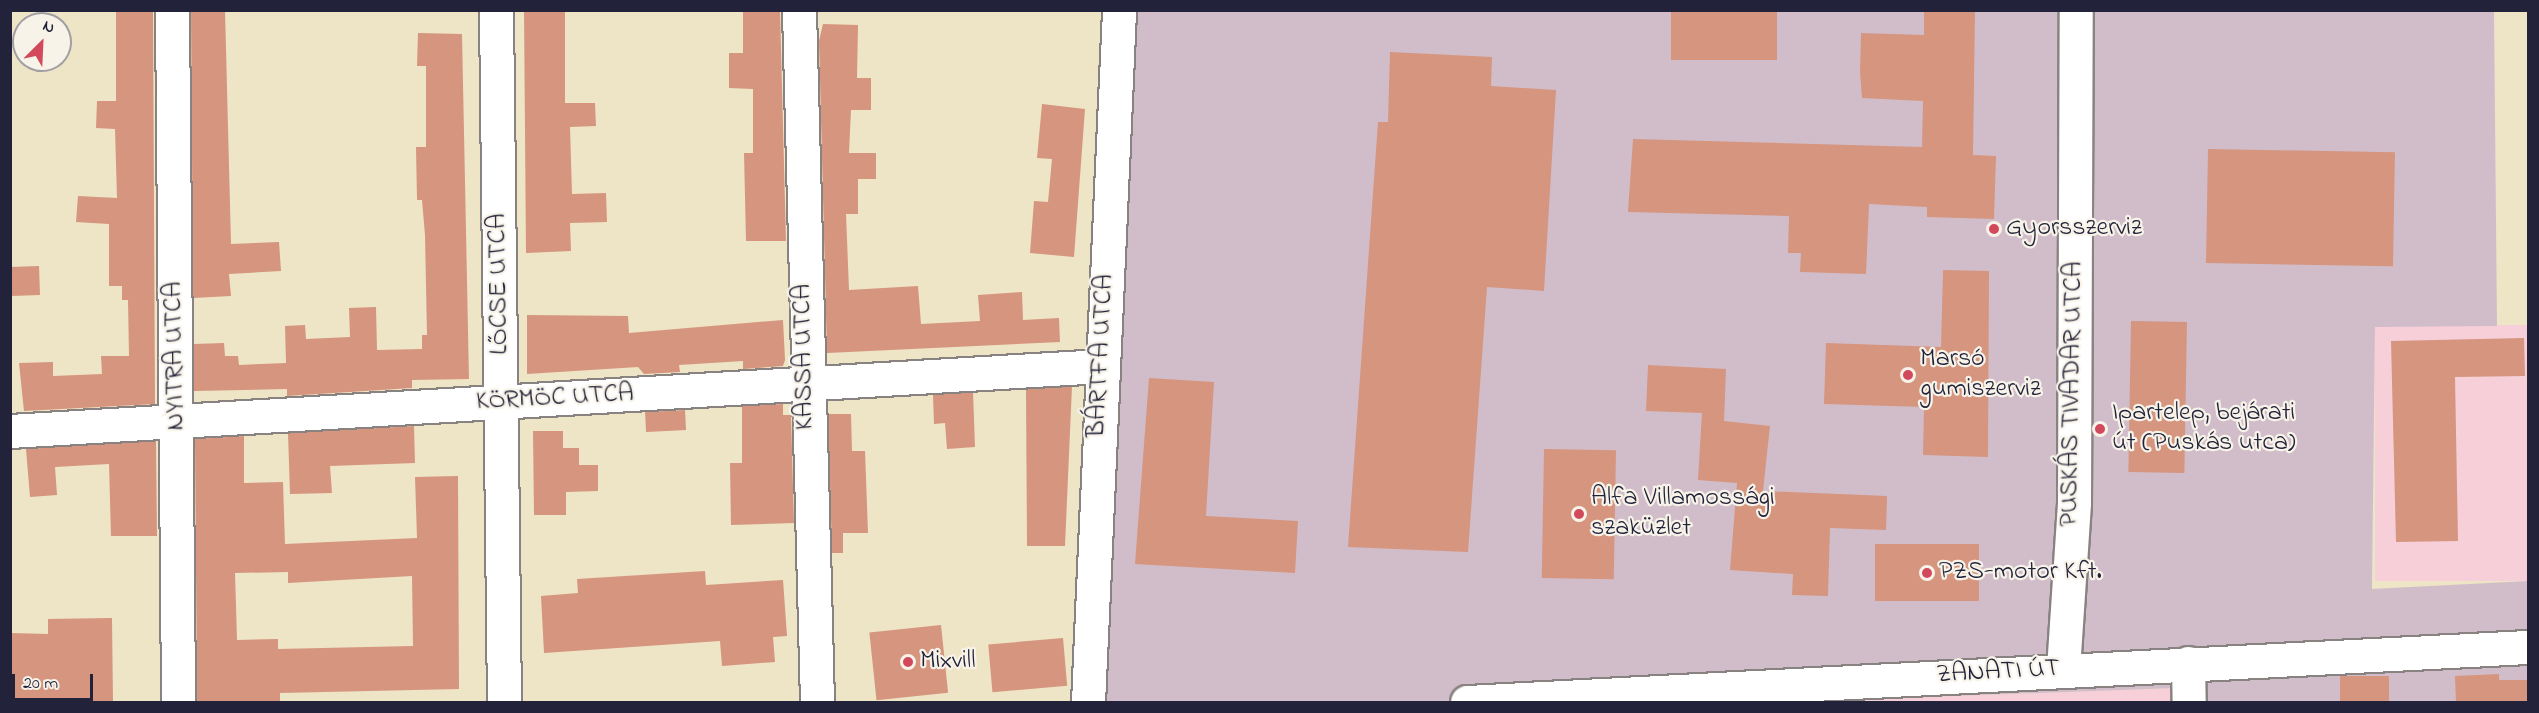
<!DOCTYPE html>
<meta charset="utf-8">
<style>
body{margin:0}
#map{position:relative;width:2539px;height:713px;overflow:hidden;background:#eee4c6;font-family:"Indie Flower",sans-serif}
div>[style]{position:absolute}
.built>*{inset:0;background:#f6cfd8;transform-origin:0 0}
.industrial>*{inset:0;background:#d1bdca}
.building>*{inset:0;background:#d5957e;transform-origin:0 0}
.roads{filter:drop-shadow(2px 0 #888380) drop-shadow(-2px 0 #888380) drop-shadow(0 2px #888380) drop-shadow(0 -2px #888380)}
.minor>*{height:33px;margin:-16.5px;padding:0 16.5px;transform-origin:16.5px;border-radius:16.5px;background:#fff}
.dots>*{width:16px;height:16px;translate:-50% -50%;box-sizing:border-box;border:3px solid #f7f3e8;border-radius:50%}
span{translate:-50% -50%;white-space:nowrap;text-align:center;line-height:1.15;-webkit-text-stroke:4.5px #f7f3e8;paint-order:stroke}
.poi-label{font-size:26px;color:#22223b}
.left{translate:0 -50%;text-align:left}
.street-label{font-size:26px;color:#22223b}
.frame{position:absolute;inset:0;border:12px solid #22223b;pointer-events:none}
.north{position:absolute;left:12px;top:12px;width:60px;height:60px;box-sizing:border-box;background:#f7f3e8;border:2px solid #a29fa3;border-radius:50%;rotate:24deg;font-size:16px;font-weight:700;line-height:24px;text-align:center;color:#22223b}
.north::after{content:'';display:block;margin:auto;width:21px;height:27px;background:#d1495b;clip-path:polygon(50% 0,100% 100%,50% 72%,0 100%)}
.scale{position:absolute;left:12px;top:674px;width:81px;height:27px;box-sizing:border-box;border:3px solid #22223b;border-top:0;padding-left:8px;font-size:18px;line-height:21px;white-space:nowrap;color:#22223b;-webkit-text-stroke:4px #f7f3e8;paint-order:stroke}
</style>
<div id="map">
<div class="built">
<i style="left:2528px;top:325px;width:256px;height:153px;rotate:90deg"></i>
<i style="clip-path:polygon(2206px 687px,2205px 702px,1784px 702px)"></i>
</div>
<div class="industrial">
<i style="clip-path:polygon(1126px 11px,2494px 11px,2497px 326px,2375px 327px,2372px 589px,2528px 581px,2528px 702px,2205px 702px,2205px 687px,1784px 702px,1097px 702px)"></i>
</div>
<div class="building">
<i style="clip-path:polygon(116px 10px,153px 10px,155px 404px,24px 411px,19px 363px,53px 362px,53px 376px,102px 374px,101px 356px,129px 356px,128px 300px,122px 300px,122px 286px,109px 286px,109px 224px,76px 222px,78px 196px,117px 198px,115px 129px,96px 128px,97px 101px,116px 101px)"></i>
<i style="clip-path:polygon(191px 10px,225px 10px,231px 244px,279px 242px,281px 271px,229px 274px,231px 296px,193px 298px)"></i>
<i style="clip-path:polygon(524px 10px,565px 10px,565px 103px,595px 103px,596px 126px,570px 127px,572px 194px,606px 193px,607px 222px,570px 223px,571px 251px,526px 253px)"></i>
<i style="clip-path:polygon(743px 10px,780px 10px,786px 241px,746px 241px,744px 153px,753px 153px,753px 89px,729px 88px,729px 53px,743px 53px)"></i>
<i style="left:1671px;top:10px;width:106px;height:50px"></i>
<i style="clip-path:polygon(1924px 10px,1975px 10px,1973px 155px,1996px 156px,1994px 219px,1927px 217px,1927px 207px,1869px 204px,1866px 274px,1800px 272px,1801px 253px,1788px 253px,1789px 216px,1628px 212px,1633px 139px,1922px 147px,1923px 101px,1862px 98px,1860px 72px,1861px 33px,1924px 35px)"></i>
<i style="clip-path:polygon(823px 24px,858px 25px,857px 78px,871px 78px,871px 110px,851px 110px,849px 153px,876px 153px,876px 179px,858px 179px,858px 214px,846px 214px,849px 290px,918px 286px,921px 324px,980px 321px,978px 295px,1022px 292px,1023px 320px,1059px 318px,1060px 342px,827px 353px,819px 41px)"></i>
<i style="clip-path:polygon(418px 33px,462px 34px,469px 379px,412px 380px,412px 388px,287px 396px,287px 389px,194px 391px,194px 344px,224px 343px,225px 356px,238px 356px,239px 365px,286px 363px,285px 326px,305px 325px,306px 339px,350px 337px,349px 308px,376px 307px,377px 350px,422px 349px,422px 335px,427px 335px,425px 235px,422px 200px,417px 200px,416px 147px,426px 147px,426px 66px,417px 66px)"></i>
<i style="clip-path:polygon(1390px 52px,1492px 57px,1491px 86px,1556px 90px,1544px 291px,1487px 287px,1468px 552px,1348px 547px,1378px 122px,1388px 122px)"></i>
<i style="clip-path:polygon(1042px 104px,1085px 109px,1074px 257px,1030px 253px,1034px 201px,1048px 202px,1052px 159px,1037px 158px)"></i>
<i style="left:2208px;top:149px;width:187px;height:114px;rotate:1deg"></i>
<i style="left:39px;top:266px;width:29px;height:29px;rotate:88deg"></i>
<i style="clip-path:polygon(1943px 270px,1989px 271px,1988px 457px,1923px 455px,1924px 407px,1824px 404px,1826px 343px,1941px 347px)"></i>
<i style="clip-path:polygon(527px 315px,628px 316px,629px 333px,783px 320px,785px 360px,783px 366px,743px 369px,743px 361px,679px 365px,680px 372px,644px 374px,638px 367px,527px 374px)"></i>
<i style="left:2131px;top:321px;width:56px;height:151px;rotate:1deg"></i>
<i style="clip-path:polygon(2524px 338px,2525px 376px,2455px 377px,2458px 541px,2396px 542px,2391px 341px)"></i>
<i style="clip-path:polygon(1648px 365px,1726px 369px,1724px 421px,1770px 426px,1763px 491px,1887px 496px,1886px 530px,1830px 528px,1828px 596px,1792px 595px,1793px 574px,1730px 570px,1737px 483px,1698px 480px,1702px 413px,1646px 411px)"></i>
<i style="clip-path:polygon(1149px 378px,1214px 382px,1206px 516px,1298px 521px,1295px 573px,1135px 564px)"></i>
<i style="clip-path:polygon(1072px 386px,1065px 546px,1027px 546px,1026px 389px)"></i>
<i style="clip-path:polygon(973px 392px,975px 447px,947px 449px,945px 423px,934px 424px,933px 395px)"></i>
<i style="clip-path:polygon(783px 404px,783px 415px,791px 415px,794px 523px,731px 525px,730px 463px,742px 463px,742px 406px)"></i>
<i style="left:685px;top:410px;width:20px;height:40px;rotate:87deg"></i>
<i style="clip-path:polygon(828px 414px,851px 414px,852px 451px,865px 451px,868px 533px,843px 533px,843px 553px,832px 553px)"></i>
<i style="clip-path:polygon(414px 426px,415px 463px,330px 466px,332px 493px,290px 494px,288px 433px)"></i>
<i style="clip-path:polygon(533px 431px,563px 431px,563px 448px,579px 448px,579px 465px,598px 465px,598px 491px,566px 492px,566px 515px,534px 515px)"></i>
<i style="clip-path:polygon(evenodd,244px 436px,244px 483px,283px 482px,285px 544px,417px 538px,415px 477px,458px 476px,459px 689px,280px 693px,280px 702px,197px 702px,195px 439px,244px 436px,288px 572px,288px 583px,412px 576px,413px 646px,278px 649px,278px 639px,237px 640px,235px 573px,288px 572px)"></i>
<i style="clip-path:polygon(156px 441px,157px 536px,111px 536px,109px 464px,55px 467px,57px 495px,30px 497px,26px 449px)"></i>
<i style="left:1544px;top:449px;width:72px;height:129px;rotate:1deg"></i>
<i style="left:1979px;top:544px;width:57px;height:104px;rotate:90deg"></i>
<i style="clip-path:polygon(705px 571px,706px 585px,783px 580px,787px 636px,773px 637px,775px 662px,722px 666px,720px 641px,544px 653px,541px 596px,578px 593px,577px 579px)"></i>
<i style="clip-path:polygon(112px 618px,113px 702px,10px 702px,10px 633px,48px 634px,48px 619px)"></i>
<i style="left:941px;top:625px;width:68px;height:72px;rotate:84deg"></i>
<i style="left:1063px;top:638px;width:48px;height:75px;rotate:85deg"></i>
<i style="clip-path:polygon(2499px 674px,2499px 680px,2529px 680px,2529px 702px,2456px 702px,2455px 676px)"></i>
<i style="left:2340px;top:676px;width:49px;height:26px"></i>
</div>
<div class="roads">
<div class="minor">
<i style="left:172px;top:10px;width:692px;rotate:89.5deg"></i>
<i style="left:496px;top:10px;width:692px;rotate:89.34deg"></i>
<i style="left:799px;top:10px;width:692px;rotate:88.51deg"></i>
<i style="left:10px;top:431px;width:1092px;rotate:-3.41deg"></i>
<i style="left:2188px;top:663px;width:39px;rotate:89deg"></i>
<i style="left:2063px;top:669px;width:167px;rotate:-86.2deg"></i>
<i style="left:2074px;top:502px;width:492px;rotate:-89.8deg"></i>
<i style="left:1088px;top:702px;width:693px;rotate:-87.43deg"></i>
<i style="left:1467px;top:702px;width:1062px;rotate:-2.97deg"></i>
</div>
</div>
<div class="dots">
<i style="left:1994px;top:229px;background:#d1495b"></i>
<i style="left:1908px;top:375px;background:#d1495b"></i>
<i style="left:2100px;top:429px;background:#d1495b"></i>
<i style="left:1579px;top:514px;background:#d1495b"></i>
<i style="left:1927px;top:573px;background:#d1495b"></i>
<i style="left:908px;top:662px;background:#d1495b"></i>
</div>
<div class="poi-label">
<span class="left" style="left:2006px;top:229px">Gyorsszerviz</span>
<span class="left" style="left:1920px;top:375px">Marsó<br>gumiszerviz</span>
<span class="left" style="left:2112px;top:429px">Ipartelep, bejárati<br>út (Puskás utca)</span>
<span class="left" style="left:1591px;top:514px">Alfa Villamossági<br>szaküzlet</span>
<span class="left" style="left:1939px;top:573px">PZS-motor Kft.</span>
<span class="left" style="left:920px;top:662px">Mixvill</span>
</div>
<div class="street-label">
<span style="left:500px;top:284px;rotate:-91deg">LŐCSE UTCA</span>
<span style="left:176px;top:356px;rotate:-91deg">NYITRA UTCA</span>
<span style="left:1102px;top:356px;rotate:-87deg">BÁRTFA UTCA</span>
<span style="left:805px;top:357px;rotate:-91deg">KASSA UTCA</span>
<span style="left:2073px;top:394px;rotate:-89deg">PUSKÁS TIVADAR UTCA</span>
<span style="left:555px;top:399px;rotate:-3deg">KÖRMÖC UTCA</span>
<span style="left:1998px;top:673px;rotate:-3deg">ZANATI ÚT</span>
</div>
<div class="frame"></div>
<div class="north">N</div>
<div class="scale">20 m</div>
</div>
